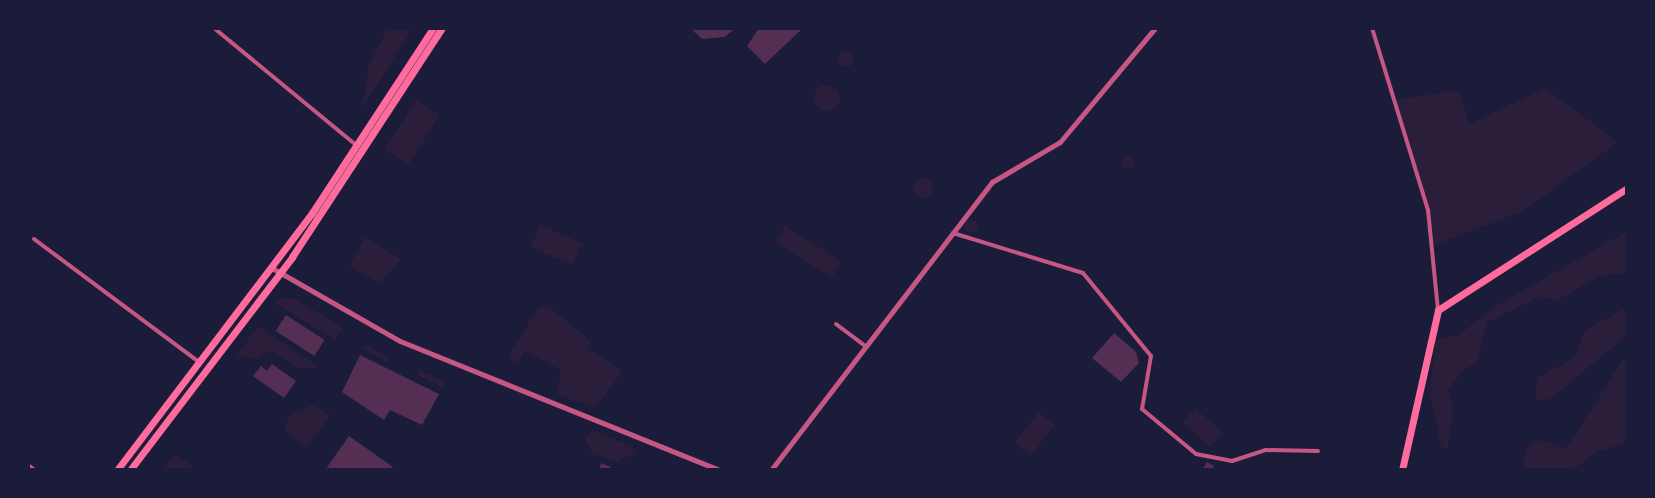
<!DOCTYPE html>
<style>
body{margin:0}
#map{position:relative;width:1655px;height:498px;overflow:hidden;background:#1b1b3a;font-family:Barlow,sans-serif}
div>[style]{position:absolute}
.green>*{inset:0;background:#2a1e3b;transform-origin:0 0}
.round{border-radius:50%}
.building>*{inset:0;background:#542f53;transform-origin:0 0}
.minor>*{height:4px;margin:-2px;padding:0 2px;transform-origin:2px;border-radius:2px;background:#c65784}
.tertiary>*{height:5px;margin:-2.5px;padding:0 2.5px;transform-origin:2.5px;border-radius:2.5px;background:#c65784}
.primary>*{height:7px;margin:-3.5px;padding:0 3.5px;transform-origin:3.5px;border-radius:3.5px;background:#ff6b9d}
span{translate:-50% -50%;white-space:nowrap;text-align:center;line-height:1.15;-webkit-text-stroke:4.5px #1b1b3a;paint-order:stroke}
.frame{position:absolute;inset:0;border:30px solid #1b1b3a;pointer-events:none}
</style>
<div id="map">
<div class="green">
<i style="clip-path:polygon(388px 28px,412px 29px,362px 109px,369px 64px)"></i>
<i class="round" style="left:838px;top:51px;width:16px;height:16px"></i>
<i class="round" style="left:814px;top:85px;width:26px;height:26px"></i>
<i style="clip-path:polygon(1545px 88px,1618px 142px,1523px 211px,1434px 245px,1396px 100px,1458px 90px,1470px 124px)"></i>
<i style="left:416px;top:100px;width:28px;height:59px;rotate:32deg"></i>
<i class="round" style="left:1121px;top:155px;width:14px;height:14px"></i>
<i class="round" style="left:913px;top:178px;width:20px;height:20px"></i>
<i class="round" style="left:964px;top:219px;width:14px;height:14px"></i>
<i style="left:540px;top:225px;width:46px;height:24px;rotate:23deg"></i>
<i style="left:785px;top:226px;width:67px;height:19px;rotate:32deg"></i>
<i style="clip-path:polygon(1626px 232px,1626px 273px,1600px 276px,1556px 301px,1542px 296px,1487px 322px,1477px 363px,1465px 368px,1448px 390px,1453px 408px,1448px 449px,1441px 447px,1430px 391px,1436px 340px,1459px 335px,1494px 307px)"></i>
<i style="clip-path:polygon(365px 237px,401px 259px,379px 283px,349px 266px)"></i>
<i style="clip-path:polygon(280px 298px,296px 299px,343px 328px,335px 340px,276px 304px)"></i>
<i style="clip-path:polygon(548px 306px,591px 341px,588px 348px,623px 371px,595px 408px,557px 394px,561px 370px,525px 351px,518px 363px,507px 358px,538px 308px)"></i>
<i style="clip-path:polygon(1626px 308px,1626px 336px,1551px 399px,1535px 401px,1537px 378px,1574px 358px,1585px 330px)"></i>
<i style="clip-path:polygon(258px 326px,319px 367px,300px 369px,271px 350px,257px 359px,236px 356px)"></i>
<i style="clip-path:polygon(365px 345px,389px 356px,387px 362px,362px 349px)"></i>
<i style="clip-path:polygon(1626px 354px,1626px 443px,1596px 452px,1574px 469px,1522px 469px,1528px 445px,1539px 440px,1567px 448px)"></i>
<i style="clip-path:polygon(419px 370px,446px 382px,443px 388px,417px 375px)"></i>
<i style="clip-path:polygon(312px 405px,331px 415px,306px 448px,284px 431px,289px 415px)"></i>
<i style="left:1195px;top:408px;width:37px;height:19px;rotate:41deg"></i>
<i style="left:1039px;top:412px;width:21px;height:40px;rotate:39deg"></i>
<i style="clip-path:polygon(592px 430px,634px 447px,633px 453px,618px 462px,593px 454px,585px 439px)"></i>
<i style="clip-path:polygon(174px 454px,197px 469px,164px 469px)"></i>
</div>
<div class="building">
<i style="clip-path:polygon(690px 28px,735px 28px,725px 37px,702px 39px)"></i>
<i style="clip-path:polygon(759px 28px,803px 28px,765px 64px,747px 46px)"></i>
<i style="left:286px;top:315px;width:46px;height:19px;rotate:33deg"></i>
<i style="clip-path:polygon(1114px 333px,1136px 352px,1139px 363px,1121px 382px,1092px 358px)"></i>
<i style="clip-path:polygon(360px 355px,439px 394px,422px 425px,390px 410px,384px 420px,342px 392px)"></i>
<i style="clip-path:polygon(272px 364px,296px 381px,284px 398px,253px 376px,261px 366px,267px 371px)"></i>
<i style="clip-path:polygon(349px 436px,393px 467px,391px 470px,325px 470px)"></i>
<i style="clip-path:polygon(1207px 462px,1214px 466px,1212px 470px,1202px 470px)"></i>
<i style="clip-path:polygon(601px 463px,611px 467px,610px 470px,599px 470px)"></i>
</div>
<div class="minor">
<i style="left:214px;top:28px;width:184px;rotate:39.5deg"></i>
<i style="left:1372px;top:28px;width:190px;rotate:72.9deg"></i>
<i style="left:1428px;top:210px;width:100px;rotate:84.3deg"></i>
<i style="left:953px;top:233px;width:136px;rotate:17.1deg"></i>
<i style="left:1083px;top:273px;width:107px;rotate:50.7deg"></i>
<i style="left:1151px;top:356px;width:54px;rotate:99.6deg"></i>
<i style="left:1142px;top:409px;width:70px;rotate:39.8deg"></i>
<i style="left:1196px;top:454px;width:37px;rotate:11deg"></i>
<i style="left:1232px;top:461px;width:35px;rotate:-18deg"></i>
<i style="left:1265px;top:450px;width:53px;rotate:1.1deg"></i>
<i style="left:34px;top:239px;width:206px;rotate:36.7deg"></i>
<i style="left:836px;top:324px;width:36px;rotate:37deg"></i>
<i style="left:28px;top:465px;width:9px;rotate:36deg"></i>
</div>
<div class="tertiary">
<i style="left:272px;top:268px;width:147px;rotate:29.7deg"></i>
<i style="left:400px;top:341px;width:344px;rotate:22deg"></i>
<i style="left:771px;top:470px;width:363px;rotate:-52.5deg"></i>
<i style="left:992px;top:182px;width:79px;rotate:-30.5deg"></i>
<i style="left:1060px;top:142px;width:148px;rotate:-50.2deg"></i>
</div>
<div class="primary">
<i style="left:117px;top:470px;width:323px;rotate:-52.8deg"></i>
<i style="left:312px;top:213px;width:221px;rotate:-56.8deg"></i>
<i style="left:130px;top:470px;width:268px;rotate:-52.7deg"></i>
<i style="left:292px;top:257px;width:274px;rotate:-56.8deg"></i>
<i style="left:1402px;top:470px;width:164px;rotate:-77.3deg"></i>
<i style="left:1438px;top:310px;width:224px;rotate:-32.8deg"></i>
</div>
<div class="frame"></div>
</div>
